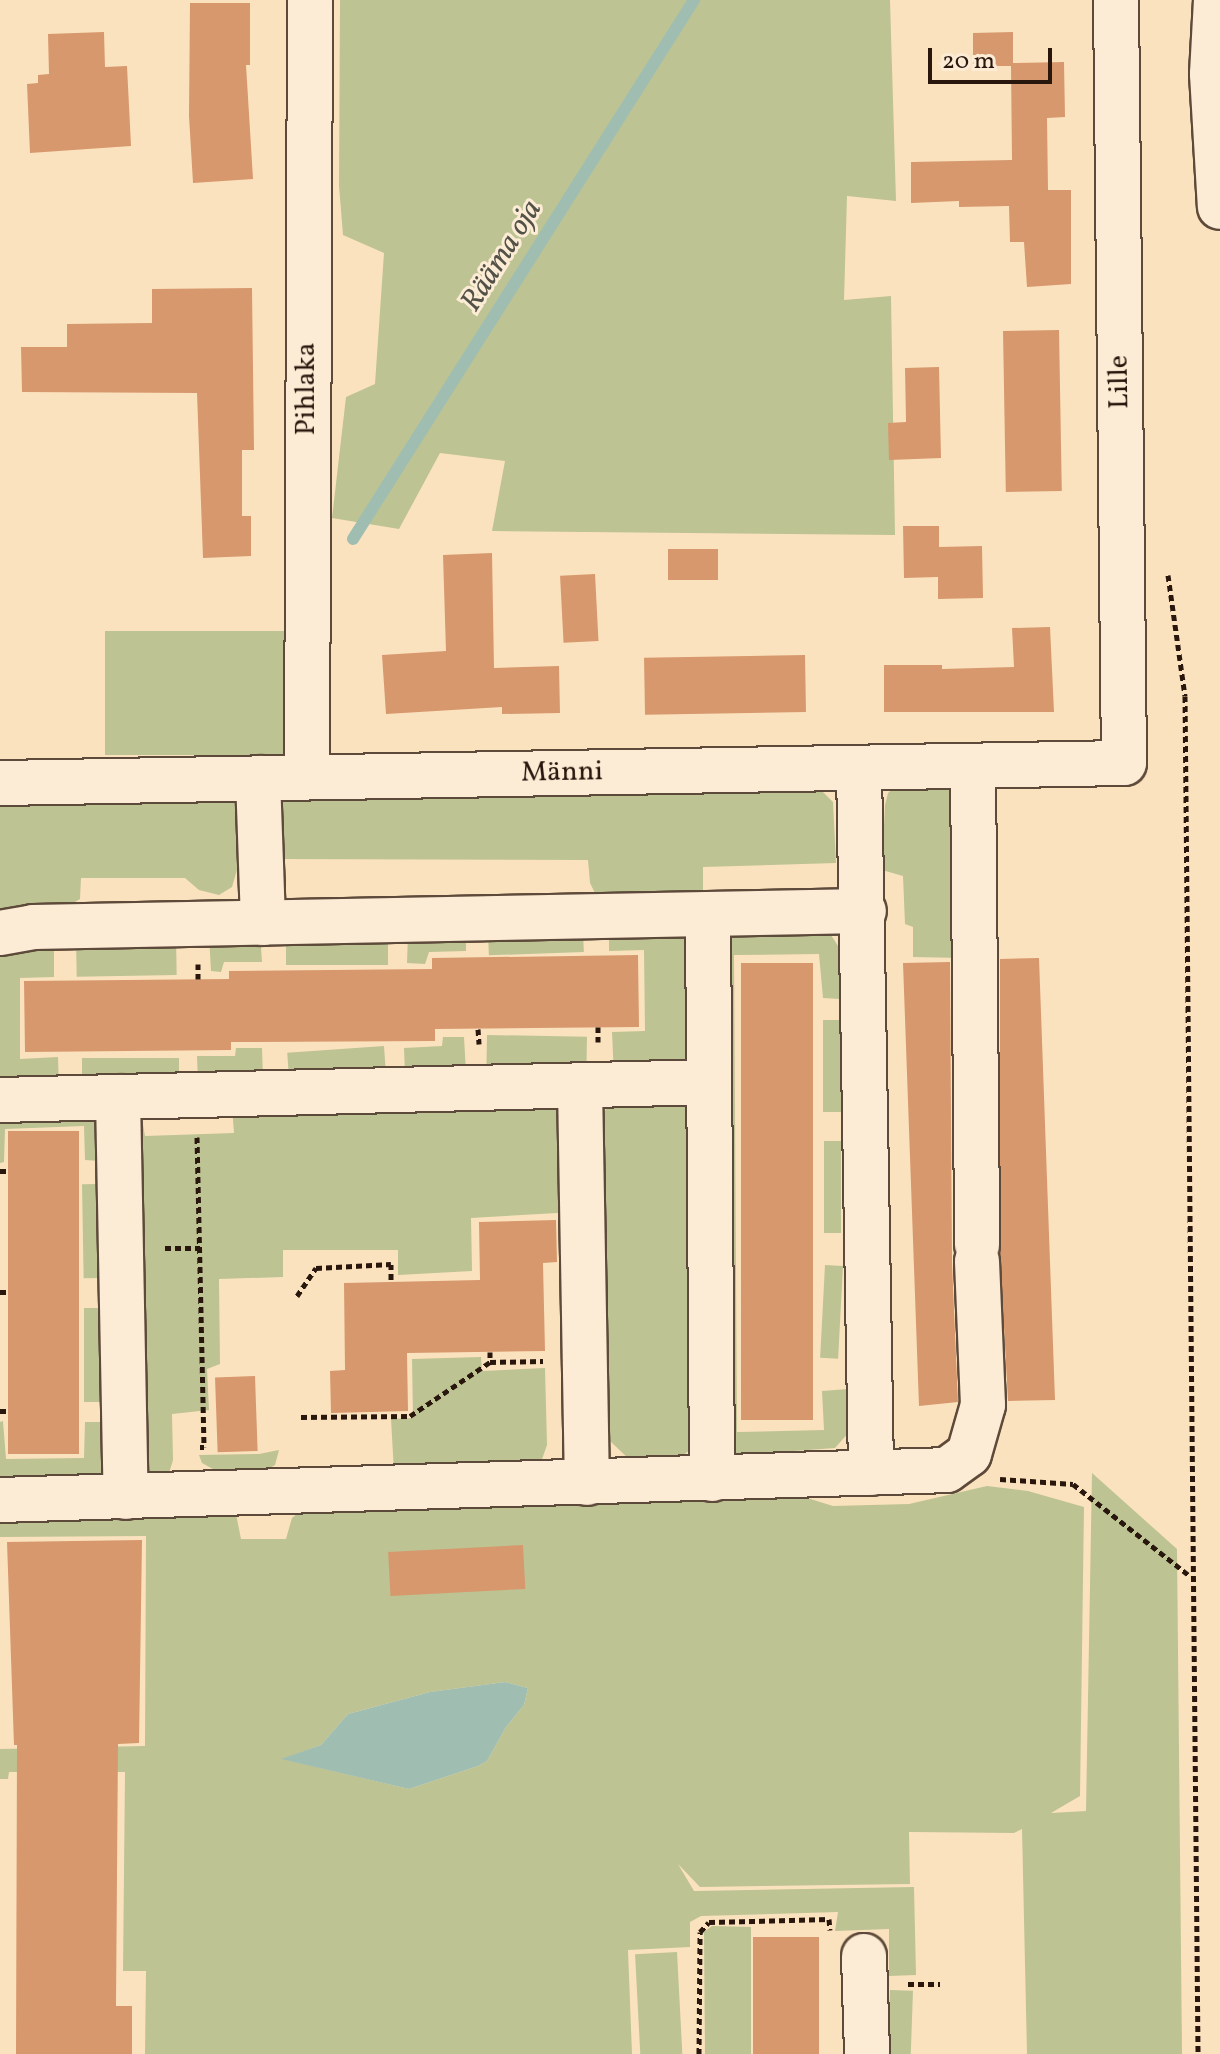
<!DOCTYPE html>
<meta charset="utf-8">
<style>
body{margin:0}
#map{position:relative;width:1220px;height:2054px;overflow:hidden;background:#fbe2be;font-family:Vollkorn,serif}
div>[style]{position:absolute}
.green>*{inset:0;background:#bdc393;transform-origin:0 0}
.water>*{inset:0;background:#9fbeb1}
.stream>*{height:12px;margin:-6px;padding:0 6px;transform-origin:6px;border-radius:6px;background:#9fbeb1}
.building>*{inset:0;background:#d7986d;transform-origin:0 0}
.path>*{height:5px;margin-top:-2.5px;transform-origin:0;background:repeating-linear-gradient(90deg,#29170e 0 6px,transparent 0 10px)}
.roads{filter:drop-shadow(2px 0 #5e4a3a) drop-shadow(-2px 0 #5e4a3a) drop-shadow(0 2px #5e4a3a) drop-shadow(0 -2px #5e4a3a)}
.minor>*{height:44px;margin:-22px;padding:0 22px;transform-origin:22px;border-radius:22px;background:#fcecd5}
span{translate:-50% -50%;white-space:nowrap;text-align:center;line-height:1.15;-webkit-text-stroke:6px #fcecd5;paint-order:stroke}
.street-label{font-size:28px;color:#29170e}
.water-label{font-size:30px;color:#525147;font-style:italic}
.scale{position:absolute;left:928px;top:48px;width:124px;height:36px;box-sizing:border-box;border:4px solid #29170e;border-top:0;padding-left:10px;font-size:24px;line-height:28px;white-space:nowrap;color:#29170e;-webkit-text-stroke:6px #fcecd5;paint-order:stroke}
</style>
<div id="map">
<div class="green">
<i style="clip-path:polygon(340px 0,890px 0,896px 201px,847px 196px,844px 300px,891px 296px,895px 535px,492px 531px,505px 461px,440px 453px,399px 529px,332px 518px,346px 397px,375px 384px,384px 253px,343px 235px,339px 186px)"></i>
<i style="left:105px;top:631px;width:179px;height:124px"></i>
<i style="clip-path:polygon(942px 781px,955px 793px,962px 958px,913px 957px,913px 927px,905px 924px,903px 876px,882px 870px,885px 805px,888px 793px,899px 783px)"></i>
<i style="clip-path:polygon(232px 788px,240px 805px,241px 856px,232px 887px,219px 895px,199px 890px,185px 878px,81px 878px,80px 899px,56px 913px,0 921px,0 796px)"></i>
<i style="clip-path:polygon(820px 789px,833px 802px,836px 863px,703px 867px,703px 904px,597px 897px,590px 883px,588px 860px,274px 859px,276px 800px)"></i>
<i style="left:583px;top:929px;width:23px;height:95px;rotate:88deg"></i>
<i style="clip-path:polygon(609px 929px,693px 930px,696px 1059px,614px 1076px,612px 1032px,645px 1031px,644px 950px,609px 951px)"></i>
<i style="clip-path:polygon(466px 930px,466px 951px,429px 952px,425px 964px,407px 963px,408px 933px)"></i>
<i style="clip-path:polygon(821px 931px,831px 935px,840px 949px,840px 999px,823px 998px,819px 954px,734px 955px,737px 1432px,824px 1430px,822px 1391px,848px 1389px,850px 1431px,835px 1448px,737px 1455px,724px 1446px,722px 932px)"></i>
<i style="clip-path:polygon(260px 933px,262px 962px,224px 962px,221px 972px,211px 971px,209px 935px)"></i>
<i style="left:388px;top:933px;width:32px;height:102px;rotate:90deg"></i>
<i style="left:176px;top:936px;width:39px;height:100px;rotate:89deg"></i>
<i style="clip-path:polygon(54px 937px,54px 977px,20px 978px,20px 1059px,58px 1057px,59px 1087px,0 1088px,0 946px)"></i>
<i style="left:823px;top:1020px;width:18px;height:92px"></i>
<i style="left:487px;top:1035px;width:100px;height:42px;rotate:1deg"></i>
<i style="clip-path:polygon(443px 1037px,464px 1037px,466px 1072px,405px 1075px,404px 1048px,442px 1046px)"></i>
<i style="left:384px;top:1046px;width:29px;height:97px;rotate:86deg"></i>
<i style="clip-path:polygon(236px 1048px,262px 1048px,263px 1078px,198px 1082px,197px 1056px,235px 1056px)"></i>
<i style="left:82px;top:1058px;width:97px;height:27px"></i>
<i style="clip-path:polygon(676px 1093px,691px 1105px,690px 1450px,678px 1459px,631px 1461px,610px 1441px,605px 1422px,598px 1127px,612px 1095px)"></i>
<i style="clip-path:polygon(564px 1104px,575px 1212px,471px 1218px,472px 1271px,398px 1275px,398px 1250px,283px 1250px,283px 1277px,219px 1279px,220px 1364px,207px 1369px,209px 1410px,172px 1414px,173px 1460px,169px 1473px,137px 1478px,140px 1107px,145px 1136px,234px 1133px,232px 1106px)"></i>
<i style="clip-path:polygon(0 1112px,99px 1113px,101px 1161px,85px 1160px,84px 1126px,5px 1129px,4px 1162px,0 1163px)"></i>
<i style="left:824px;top:1141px;width:17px;height:92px"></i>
<i style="left:101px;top:1184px;width:94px;height:19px;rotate:89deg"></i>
<i style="left:825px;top:1265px;width:18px;height:93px;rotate:3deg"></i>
<i style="left:103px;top:1308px;width:94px;height:19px;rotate:90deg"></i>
<i style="clip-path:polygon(481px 1357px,482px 1371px,545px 1368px,547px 1445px,540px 1465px,394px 1472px,391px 1419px,413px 1418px,412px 1359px)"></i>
<i style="clip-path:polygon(3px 1421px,6px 1459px,84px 1458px,85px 1422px,103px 1422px,105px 1475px,0 1479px,0 1422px)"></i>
<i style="clip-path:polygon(279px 1450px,275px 1465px,264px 1471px,237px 1474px,213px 1469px,202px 1463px,199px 1455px,259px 1454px)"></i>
<i style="clip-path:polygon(evenodd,1092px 1473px,1177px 1549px,1182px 2054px,1027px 2054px,1022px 1829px,1014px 1833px,909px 1832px,910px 1884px,700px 1887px,678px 1864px,694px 1891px,914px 1887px,916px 1975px,889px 1976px,889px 1929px,835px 1931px,838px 1912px,701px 1916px,690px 1922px,690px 1947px,628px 1950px,632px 2054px,145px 2054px,146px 1971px,123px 1971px,125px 1772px,9px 1772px,8px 1779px,0 1779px,0 1749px,145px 1746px,146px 1536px,0 1537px,0 1510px,236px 1514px,241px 1539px,286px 1539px,292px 1518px,304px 1508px,772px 1487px,833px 1506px,909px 1504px,987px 1486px,1028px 1491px,1084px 1507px,1080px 1796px,1051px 1813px,1086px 1811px,1092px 1473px,505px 1682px,528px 1688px,524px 1705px,506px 1727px,487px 1761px,478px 1766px,409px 1789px,283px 1759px,321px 1745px,348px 1714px,430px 1692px,505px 1682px)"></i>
<i style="clip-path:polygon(712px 1926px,751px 1927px,751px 2054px,705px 2054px,704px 1932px)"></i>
<i style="left:677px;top:1952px;width:102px;height:42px;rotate:87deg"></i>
<i style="left:890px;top:1990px;width:23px;height:64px;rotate:2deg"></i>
</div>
<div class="water">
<i style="clip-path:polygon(505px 1682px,528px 1688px,524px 1705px,506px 1727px,487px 1761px,478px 1766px,409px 1789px,281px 1759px,321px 1745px,348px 1714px,430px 1692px)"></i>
</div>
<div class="stream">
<i style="left:353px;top:539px;width:638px;rotate:-57.68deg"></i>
</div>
<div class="building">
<i style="clip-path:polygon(190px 3px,250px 3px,250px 65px,246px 65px,253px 179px,193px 183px,189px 116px)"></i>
<i style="clip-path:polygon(104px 32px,105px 67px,127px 66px,131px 146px,30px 153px,27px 84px,38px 83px,38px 75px,49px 74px,48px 34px)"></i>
<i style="clip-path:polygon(1013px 32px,1013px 63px,1064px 62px,1065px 117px,1047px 118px,1048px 190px,1071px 190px,1071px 284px,1027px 287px,1024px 242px,1010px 242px,1009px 206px,959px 207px,959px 201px,911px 203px,911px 162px,1012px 160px,1011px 66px,973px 66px,973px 33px)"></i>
<i style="clip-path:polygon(252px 288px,254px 450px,242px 450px,242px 516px,251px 516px,251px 556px,203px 558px,197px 393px,22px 392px,21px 347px,67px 347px,67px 324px,152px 323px,152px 289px)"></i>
<i style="left:1059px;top:330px;width:161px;height:56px;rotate:89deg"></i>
<i style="clip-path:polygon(939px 367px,941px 458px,889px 460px,888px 423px,906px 422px,905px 368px)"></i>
<i style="clip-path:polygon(903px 526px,939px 526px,939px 547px,982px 546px,983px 598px,938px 599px,938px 577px,904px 578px)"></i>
<i style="left:668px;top:549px;width:50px;height:31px"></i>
<i style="clip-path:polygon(492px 553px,494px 668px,559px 666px,560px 713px,502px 714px,502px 707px,386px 714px,382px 655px,446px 651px,443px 555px)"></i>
<i style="left:595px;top:574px;width:67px;height:35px;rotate:87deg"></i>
<i style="clip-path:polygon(1050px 627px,1054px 712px,884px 712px,884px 665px,942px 665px,942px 669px,1014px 667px,1012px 628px)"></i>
<i style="left:805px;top:655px;width:57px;height:161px;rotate:89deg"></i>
<i style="clip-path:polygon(638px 955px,639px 1027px,435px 1029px,435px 1041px,231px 1042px,231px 1050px,25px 1052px,24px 981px,229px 979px,229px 971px,432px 969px,432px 958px)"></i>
<i style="clip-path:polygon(1039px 958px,1055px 1400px,1008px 1401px,1000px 1253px,1000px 959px)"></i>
<i style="clip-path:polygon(950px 962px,952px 1262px,958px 1402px,919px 1406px,903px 963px)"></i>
<i style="left:813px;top:963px;width:457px;height:72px;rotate:90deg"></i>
<i style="left:79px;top:1131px;width:323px;height:71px;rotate:90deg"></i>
<i style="clip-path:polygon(556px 1220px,557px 1262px,543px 1263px,545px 1351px,407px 1353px,408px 1411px,331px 1413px,330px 1371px,345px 1370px,344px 1283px,480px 1280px,479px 1222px)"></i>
<i style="left:255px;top:1376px;width:75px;height:40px;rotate:88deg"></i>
<i style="clip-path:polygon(142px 1540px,139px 1743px,118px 1744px,116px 2006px,132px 2006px,132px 2054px,16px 2054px,17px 1745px,14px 1745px,7px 1542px)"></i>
<i style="left:523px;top:1545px;width:44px;height:135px;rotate:87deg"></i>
<i style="left:753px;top:1937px;width:66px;height:117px"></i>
</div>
<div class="path">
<i style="left:1168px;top:575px;width:122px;rotate:82deg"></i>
<i style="left:1185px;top:696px;width:1358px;rotate:89.45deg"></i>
<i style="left:198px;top:964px;width:15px;rotate:90deg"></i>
<i style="left:598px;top:1027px;width:15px;rotate:90deg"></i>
<i style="left:478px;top:1029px;width:15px;rotate:86deg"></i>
<i style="left:197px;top:1137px;width:310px;rotate:88.7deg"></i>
<i style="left:204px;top:1447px;width:4px;rotate:180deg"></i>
<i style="left:0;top:1171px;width:9px"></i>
<i style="left:165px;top:1248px;width:35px"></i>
<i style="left:0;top:1292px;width:9px"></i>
<i style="left:297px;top:1296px;width:34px;rotate:-56deg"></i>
<i style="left:316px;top:1268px;width:75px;rotate:-3.1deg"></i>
<i style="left:391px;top:1264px;width:18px;rotate:90deg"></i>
<i style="left:490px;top:1352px;width:10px;rotate:90deg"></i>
<i style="left:490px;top:1362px;width:53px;rotate:-1.1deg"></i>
<i style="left:0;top:1411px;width:10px"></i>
<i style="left:301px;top:1417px;width:109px;rotate:-0.5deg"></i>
<i style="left:410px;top:1416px;width:97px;rotate:-34deg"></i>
<i style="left:1000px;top:1479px;width:73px;rotate:3.9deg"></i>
<i style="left:1073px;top:1484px;width:149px;rotate:38.2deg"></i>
<i style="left:908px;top:1984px;width:32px"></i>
<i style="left:699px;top:2054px;width:122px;rotate:-89.5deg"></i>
<i style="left:700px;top:1932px;width:13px;rotate:-48deg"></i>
<i style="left:709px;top:1922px;width:120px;rotate:-1.4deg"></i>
<i style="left:829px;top:1919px;width:11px;rotate:85deg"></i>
</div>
<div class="roads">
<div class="minor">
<i style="left:1216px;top:0;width:74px;rotate:93.1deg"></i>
<i style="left:1212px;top:74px;width:133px;rotate:86.6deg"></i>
<i style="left:973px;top:766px;width:479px;rotate:89.5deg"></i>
<i style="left:859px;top:768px;width:705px;rotate:89.02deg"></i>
<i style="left:307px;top:777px;width:777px;rotate:-89.78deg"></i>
<i style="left:258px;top:778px;width:145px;rotate:88deg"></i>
<i style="left:0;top:783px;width:1124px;rotate:-1.02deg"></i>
<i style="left:1124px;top:763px;width:763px;rotate:-90.6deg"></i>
<i style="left:708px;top:914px;width:565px;rotate:89.59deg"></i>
<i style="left:0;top:933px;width:34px;rotate:-10deg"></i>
<i style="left:33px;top:927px;width:831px;rotate:-1.1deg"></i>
<i style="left:580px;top:1086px;width:397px;rotate:89deg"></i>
<i style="left:118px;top:1097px;width:400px;rotate:88.9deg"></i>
<i style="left:0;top:1100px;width:709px;rotate:-1.45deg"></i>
<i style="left:0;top:1500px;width:947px;rotate:-1.81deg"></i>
<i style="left:947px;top:1470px;width:27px;rotate:-36deg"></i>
<i style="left:969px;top:1454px;width:51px;rotate:-74.1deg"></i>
<i style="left:983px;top:1405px;width:144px;rotate:-92.4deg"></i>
<i style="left:864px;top:1956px;width:98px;rotate:88.2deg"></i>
</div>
</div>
<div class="street-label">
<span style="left:1120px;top:382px;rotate:-91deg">Lille</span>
<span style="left:307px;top:389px;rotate:-90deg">Pihlaka</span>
<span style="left:562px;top:773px;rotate:-1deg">Männi</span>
</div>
<div class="water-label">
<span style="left:502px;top:256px;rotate:-58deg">Rääma oja</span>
</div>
<div class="scale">20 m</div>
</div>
